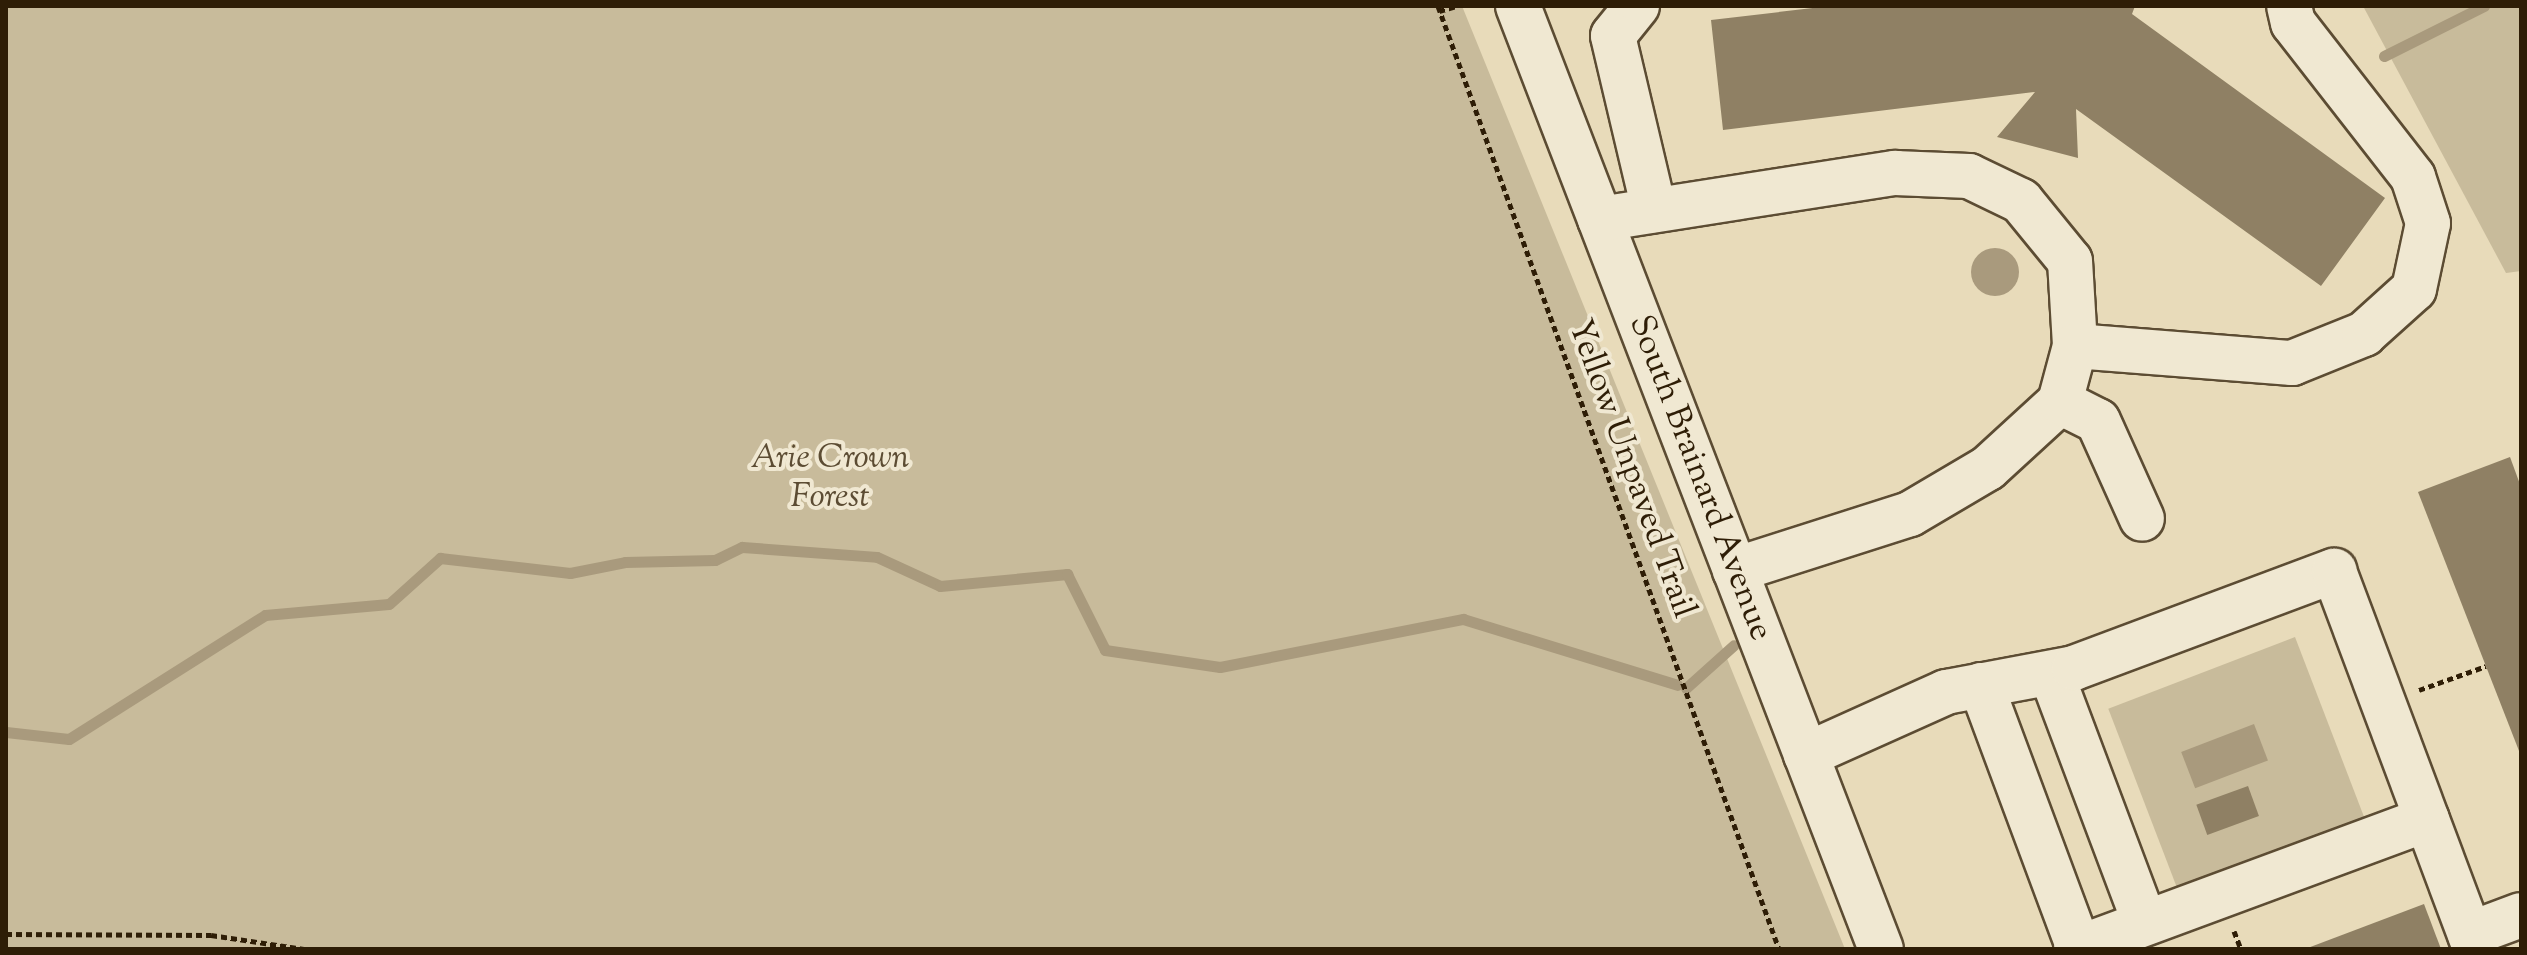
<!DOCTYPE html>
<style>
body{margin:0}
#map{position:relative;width:2527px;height:955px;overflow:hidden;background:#e8dbba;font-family:"Sorts Mill Goudy",serif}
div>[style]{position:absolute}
.green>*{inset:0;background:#c8bb9b;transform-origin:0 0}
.water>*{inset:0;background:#a99a7d;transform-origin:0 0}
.round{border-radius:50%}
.stream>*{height:11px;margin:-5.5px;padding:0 5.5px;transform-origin:5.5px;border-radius:5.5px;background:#a99a7d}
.building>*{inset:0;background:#8f8064;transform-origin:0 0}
.path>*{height:5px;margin-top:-2.5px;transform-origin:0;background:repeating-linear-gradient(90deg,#2e1d06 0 6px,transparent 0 10px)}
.roads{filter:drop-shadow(2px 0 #5c4c33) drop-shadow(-2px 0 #5c4c33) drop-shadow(0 2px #5c4c33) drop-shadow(0 -2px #5c4c33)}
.minor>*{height:44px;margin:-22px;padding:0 22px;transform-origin:22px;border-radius:22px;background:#f0e8d2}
span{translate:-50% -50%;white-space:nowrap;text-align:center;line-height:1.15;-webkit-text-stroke:8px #f0e8d2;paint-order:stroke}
.park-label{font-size:34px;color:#5c4c33;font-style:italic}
.street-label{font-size:34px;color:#2e1d06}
.frame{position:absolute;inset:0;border:8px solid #2e1d06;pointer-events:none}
</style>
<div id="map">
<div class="green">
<i style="clip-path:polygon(6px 6px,1462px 6px,1845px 949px,6px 949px)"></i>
<i style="clip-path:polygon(2363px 6px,2521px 6px,2521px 271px,2506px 273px)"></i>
<i style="left:2295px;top:637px;width:196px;height:200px;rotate:69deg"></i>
</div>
<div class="water">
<i class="round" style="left:1971px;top:248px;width:48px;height:48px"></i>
<i style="left:2254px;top:724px;width:39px;height:78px;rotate:69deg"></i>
</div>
<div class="stream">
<i style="left:2384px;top:56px;width:112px;rotate:-26.6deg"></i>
<i style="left:1686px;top:688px;width:64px;rotate:-41.9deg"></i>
<i style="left:6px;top:732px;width:63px;rotate:6.3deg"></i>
<i style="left:69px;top:739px;width:232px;rotate:-32.3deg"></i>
<i style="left:265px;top:615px;width:124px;rotate:-5.1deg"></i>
<i style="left:389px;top:604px;width:69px;rotate:-42deg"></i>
<i style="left:440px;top:558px;width:131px;rotate:6.6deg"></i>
<i style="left:570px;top:573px;width:56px;rotate:-11.3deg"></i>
<i style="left:625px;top:562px;width:90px;rotate:-1.3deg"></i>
<i style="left:715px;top:560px;width:30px;rotate:-26deg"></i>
<i style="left:742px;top:547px;width:135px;rotate:4.2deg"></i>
<i style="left:877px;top:557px;width:69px;rotate:24.7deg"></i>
<i style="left:940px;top:586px;width:128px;rotate:-5.4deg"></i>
<i style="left:1067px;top:574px;width:85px;rotate:63.4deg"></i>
<i style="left:1105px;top:650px;width:116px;rotate:8.4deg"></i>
<i style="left:1220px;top:667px;width:248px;rotate:-11.2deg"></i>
<i style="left:1463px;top:619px;width:224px;rotate:17.1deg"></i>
</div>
<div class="building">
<i style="clip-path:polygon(1830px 6px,2135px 6px,2132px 14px,2385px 198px,2321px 286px,2076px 109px,2078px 158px,1997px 137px,2035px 92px,1723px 130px,1711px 20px)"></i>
<i style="clip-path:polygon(2510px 457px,2521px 487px,2521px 756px,2418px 492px)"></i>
<i style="left:2248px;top:786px;width:32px;height:55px;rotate:70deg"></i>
<i style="clip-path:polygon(2424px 904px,2441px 949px,2305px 949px)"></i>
</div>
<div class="path">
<i style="left:1438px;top:6px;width:1003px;rotate:70.12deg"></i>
<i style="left:1439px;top:11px;width:18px;rotate:-16deg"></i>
<i style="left:2419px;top:690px;width:71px;rotate:-19.7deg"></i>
<i style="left:2234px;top:931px;width:19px;rotate:69deg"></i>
<i style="left:6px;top:934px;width:205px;rotate:0.3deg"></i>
<i style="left:211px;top:935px;width:94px;rotate:8.6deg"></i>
</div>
<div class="roads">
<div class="minor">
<i style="left:1518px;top:6px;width:1010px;rotate:68.95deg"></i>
<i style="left:1637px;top:6px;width:38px;rotate:129deg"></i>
<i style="left:1613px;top:36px;width:179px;rotate:76.7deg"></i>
<i style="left:1600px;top:219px;width:299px;rotate:-8.9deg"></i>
<i style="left:1895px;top:173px;width:74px;rotate:2.3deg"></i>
<i style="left:1969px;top:176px;width:58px;rotate:25.7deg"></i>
<i style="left:2021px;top:201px;width:77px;rotate:50.8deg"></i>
<i style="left:2070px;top:261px;width:85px;rotate:86.6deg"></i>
<i style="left:2075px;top:346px;width:58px;rotate:105deg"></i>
<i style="left:2060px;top:402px;width:98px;rotate:137.5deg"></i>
<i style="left:1988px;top:468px;width:91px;rotate:149.5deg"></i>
<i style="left:1910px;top:514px;width:184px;rotate:162.3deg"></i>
<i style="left:2075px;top:346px;width:218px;rotate:4.5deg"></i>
<i style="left:2292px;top:363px;width:78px;rotate:-21.9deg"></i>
<i style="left:2364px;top:334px;width:67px;rotate:-42deg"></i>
<i style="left:2414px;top:289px;width:67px;rotate:-78deg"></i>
<i style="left:2428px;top:223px;width:48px;rotate:-108.1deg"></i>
<i style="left:2413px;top:177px;width:195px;rotate:-127.9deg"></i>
<i style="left:2293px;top:23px;width:17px;rotate:-103deg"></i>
<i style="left:2060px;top:402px;width:42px;rotate:26.6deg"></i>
<i style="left:2098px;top:421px;width:107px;rotate:65.8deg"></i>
<i style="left:2051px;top:673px;width:267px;rotate:69.4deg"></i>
<i style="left:1981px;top:685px;width:281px;rotate:69.6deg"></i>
<i style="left:1806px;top:755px;width:154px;rotate:-24.2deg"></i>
<i style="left:1946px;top:692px;width:130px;rotate:-10.6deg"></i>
<i style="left:2074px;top:668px;width:278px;rotate:-20.5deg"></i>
<i style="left:2334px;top:571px;width:403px;rotate:69.5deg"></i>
<i style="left:2470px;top:934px;width:54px;rotate:-20.4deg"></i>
<i style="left:2076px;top:949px;width:374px;rotate:-20.3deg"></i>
</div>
</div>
<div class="park-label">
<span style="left:830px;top:478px">Arie Crown<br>Forest</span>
</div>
<div class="street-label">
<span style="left:1631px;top:469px;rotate:70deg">Yellow Unpaved Trail</span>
<span style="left:1700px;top:478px;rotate:69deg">South Brainard Avenue</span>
</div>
<div class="frame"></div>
</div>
